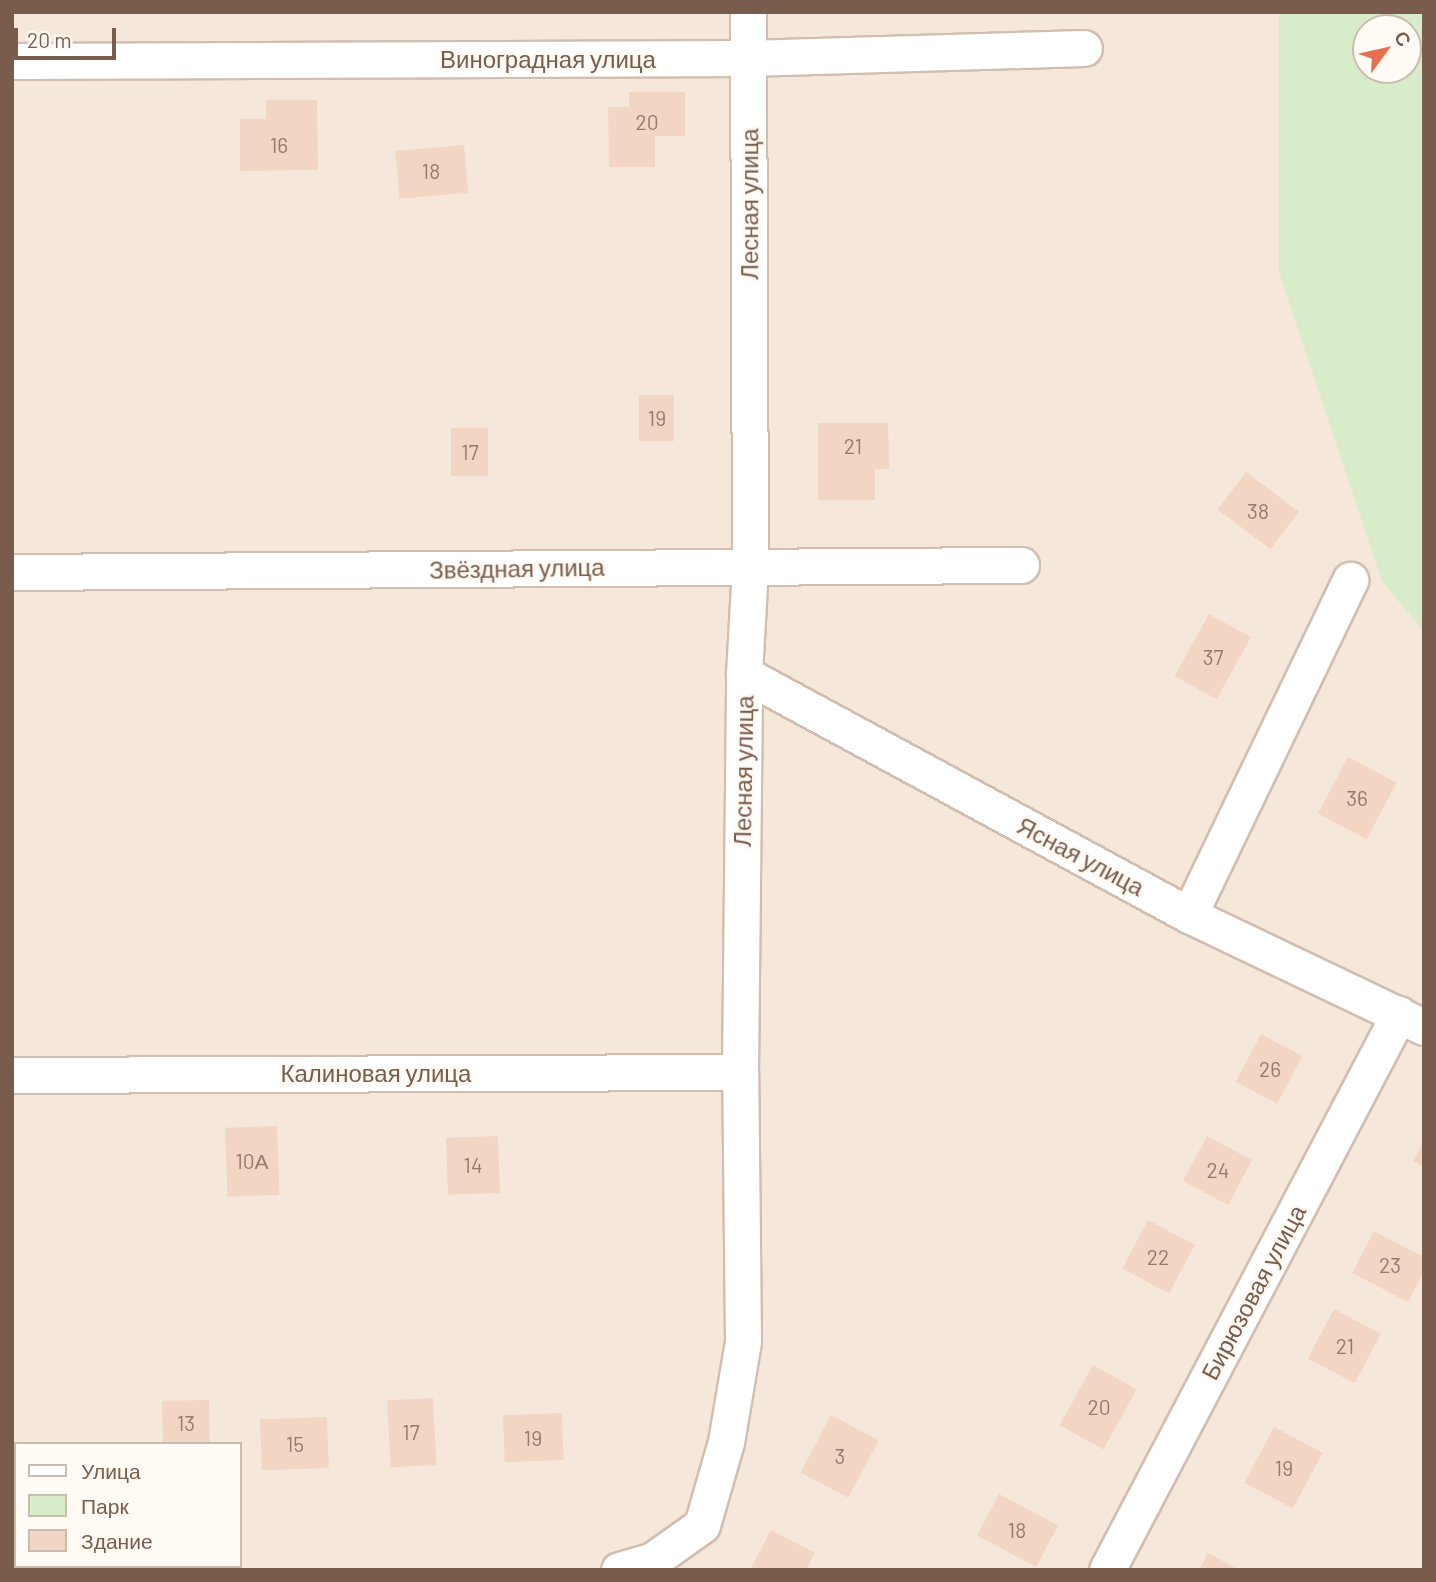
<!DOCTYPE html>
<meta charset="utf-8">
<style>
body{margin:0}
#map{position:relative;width:1436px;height:1582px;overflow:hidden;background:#fdf6ec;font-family:Barlow,sans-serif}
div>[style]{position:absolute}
.residential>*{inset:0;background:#f5e8da}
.green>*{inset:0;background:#d8ecc9}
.building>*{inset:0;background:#f3d5c3;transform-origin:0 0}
.roads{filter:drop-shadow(2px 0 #d1beb0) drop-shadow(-2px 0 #d1beb0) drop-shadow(0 2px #d1beb0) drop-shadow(0 -2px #d1beb0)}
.minor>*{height:35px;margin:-17.5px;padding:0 17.5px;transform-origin:17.5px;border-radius:17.5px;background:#fff}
span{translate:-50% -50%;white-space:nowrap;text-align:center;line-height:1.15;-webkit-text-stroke:5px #fffaf3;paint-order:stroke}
.number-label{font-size:21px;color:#987a6a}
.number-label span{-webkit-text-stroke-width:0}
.street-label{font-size:24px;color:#7a5c4d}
.frame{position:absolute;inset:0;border:14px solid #7a5c4d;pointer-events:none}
.legend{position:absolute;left:14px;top:1442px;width:228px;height:126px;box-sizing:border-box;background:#fffaf3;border:2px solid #cabbb1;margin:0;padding:9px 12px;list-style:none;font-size:21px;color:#7a5c4d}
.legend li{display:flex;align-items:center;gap:14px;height:35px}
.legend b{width:35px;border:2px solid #cabbb1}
.north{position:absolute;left:1352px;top:14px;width:70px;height:70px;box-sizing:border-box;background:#fffaf3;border:2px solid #cabbb1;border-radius:50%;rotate:57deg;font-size:19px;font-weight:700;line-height:28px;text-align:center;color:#7a5c4d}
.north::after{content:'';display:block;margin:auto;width:24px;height:32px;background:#e76f51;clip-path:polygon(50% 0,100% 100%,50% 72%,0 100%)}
.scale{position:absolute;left:14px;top:28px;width:102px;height:32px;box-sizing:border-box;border:4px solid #7a5c4d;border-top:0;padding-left:9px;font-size:21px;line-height:24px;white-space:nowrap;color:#7a5c4d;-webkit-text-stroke:5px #fffaf3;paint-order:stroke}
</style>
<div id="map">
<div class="residential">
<i style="clip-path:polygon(evenodd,12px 12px,1279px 12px,1279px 273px,1382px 582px,1424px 632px,1424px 1570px,12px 1570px,12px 12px,16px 1444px,240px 1444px,240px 1566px,16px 1566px,16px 1444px)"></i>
</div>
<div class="green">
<i style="clip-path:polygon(evenodd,1279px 12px,1424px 12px,1424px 632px,1382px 582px,1279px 273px,1279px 12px,1366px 28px,1408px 28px,1408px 70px,1366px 70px,1366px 28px)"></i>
</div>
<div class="building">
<i style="clip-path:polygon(629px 92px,685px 92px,685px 136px,655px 136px,655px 167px,609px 167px,608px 107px,629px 107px)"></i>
<i style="clip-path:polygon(266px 100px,317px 100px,318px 170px,240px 171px,240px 119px,266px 119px)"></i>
<i style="left:464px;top:145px;width:48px;height:69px;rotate:85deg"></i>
<i style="left:639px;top:395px;width:35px;height:46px"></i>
<i style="clip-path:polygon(818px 423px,888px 423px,889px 469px,875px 469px,875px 500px,818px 500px)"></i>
<i style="left:451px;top:428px;width:37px;height:48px"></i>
<i style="left:1246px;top:472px;width:66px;height:47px;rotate:37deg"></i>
<i style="left:1209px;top:614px;width:48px;height:71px;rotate:29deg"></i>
<i style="left:1348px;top:757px;width:55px;height:64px;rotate:28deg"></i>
<i style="left:1261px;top:1034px;width:47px;height:54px;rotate:28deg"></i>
<i style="left:277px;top:1126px;width:69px;height:52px;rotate:88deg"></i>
<i style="left:498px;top:1136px;width:57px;height:52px;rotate:88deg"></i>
<i style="left:1207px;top:1136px;width:51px;height:51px;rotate:28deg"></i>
<i style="clip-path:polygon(1424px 1141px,1424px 1167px,1413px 1161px)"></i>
<i style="left:1148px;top:1220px;width:53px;height:55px;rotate:28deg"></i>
<i style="clip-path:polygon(1374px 1231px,1424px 1257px,1424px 1272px,1408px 1302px,1352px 1273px)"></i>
<i style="left:1334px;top:1309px;width:53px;height:56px;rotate:28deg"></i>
<i style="left:1093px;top:1365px;width:50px;height:69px;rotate:29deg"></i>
<i style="left:433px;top:1398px;width:67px;height:46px;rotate:87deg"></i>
<i style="left:209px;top:1400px;width:44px;height:47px;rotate:89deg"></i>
<i style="left:562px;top:1413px;width:47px;height:59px;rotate:88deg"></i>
<i style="left:831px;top:1415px;width:54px;height:65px;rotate:28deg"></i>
<i style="left:327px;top:1417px;width:51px;height:67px;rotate:88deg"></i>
<i style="left:1274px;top:1427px;width:55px;height:63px;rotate:28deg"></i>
<i style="left:999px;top:1494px;width:67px;height:47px;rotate:28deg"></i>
<i style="clip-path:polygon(771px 1530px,815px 1553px,806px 1570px,750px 1570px)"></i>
<i style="clip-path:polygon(1208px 1553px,1239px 1570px,1199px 1570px)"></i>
</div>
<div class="roads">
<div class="minor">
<i style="left:12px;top:61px;width:736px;rotate:-0.23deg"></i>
<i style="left:748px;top:58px;width:336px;rotate:-1.7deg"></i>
<i style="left:12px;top:572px;width:1009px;rotate:-0.4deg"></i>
<i style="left:744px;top:674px;width:506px;rotate:28.44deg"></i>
<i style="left:1189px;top:915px;width:260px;rotate:25.5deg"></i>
<i style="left:1189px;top:915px;width:372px;rotate:-64.3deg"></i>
<i style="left:12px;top:1075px;width:728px;rotate:-0.24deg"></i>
<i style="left:619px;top:1570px;width:35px;rotate:-16deg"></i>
<i style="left:653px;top:1560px;width:60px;rotate:-35.5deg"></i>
<i style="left:702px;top:1525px;width:86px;rotate:-73.9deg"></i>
<i style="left:726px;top:1442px;width:102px;rotate:-80.4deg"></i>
<i style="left:743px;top:1341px;width:269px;rotate:-90.6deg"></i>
<i style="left:740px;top:1072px;width:398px;rotate:-89.4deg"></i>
<i style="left:744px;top:674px;width:108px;rotate:-86.8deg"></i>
<i style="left:750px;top:566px;width:554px;rotate:-90.21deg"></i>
<i style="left:1107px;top:1570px;width:628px;rotate:-62.29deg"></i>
</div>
</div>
<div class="number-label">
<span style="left:647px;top:122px">20</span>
<span style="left:279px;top:145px">16</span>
<span style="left:431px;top:171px">18</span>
<span style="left:657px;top:418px">19</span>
<span style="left:853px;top:446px">21</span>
<span style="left:470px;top:452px">17</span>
<span style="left:1258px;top:511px">38</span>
<span style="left:1213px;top:657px">37</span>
<span style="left:1357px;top:798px">36</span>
<span style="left:1270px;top:1069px">26</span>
<span style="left:252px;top:1161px">10А</span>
<span style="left:473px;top:1165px">14</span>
<span style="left:1218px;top:1170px">24</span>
<span style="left:1158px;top:1257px">22</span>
<span style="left:1390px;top:1265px">23</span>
<span style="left:1345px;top:1346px">21</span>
<span style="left:1099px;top:1407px">20</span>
<span style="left:186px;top:1423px">13</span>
<span style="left:411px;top:1432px">17</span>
<span style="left:533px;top:1438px">19</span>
<span style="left:295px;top:1444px">15</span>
<span style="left:840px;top:1456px">3</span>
<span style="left:1284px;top:1468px">19</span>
<span style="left:1017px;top:1530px">18</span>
</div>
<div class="street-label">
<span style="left:548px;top:59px">Виноградная улица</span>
<span style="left:749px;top:204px;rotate:-90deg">Лесная улица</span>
<span style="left:517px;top:568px;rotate:-1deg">Звёздная улица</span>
<span style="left:743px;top:771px;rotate:-89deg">Лесная улица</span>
<span style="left:1081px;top:856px;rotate:28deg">Ясная улица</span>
<span style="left:376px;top:1073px">Калиновая улица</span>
<span style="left:1253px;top:1292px;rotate:-62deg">Бирюзовая улица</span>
</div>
<div class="frame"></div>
<ul class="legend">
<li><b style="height:9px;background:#fff"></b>Улица</li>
<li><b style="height:19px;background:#d8ecc9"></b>Парк</li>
<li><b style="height:19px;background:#f3d5c3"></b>Здание</li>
</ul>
<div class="north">С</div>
<div class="scale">20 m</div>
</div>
